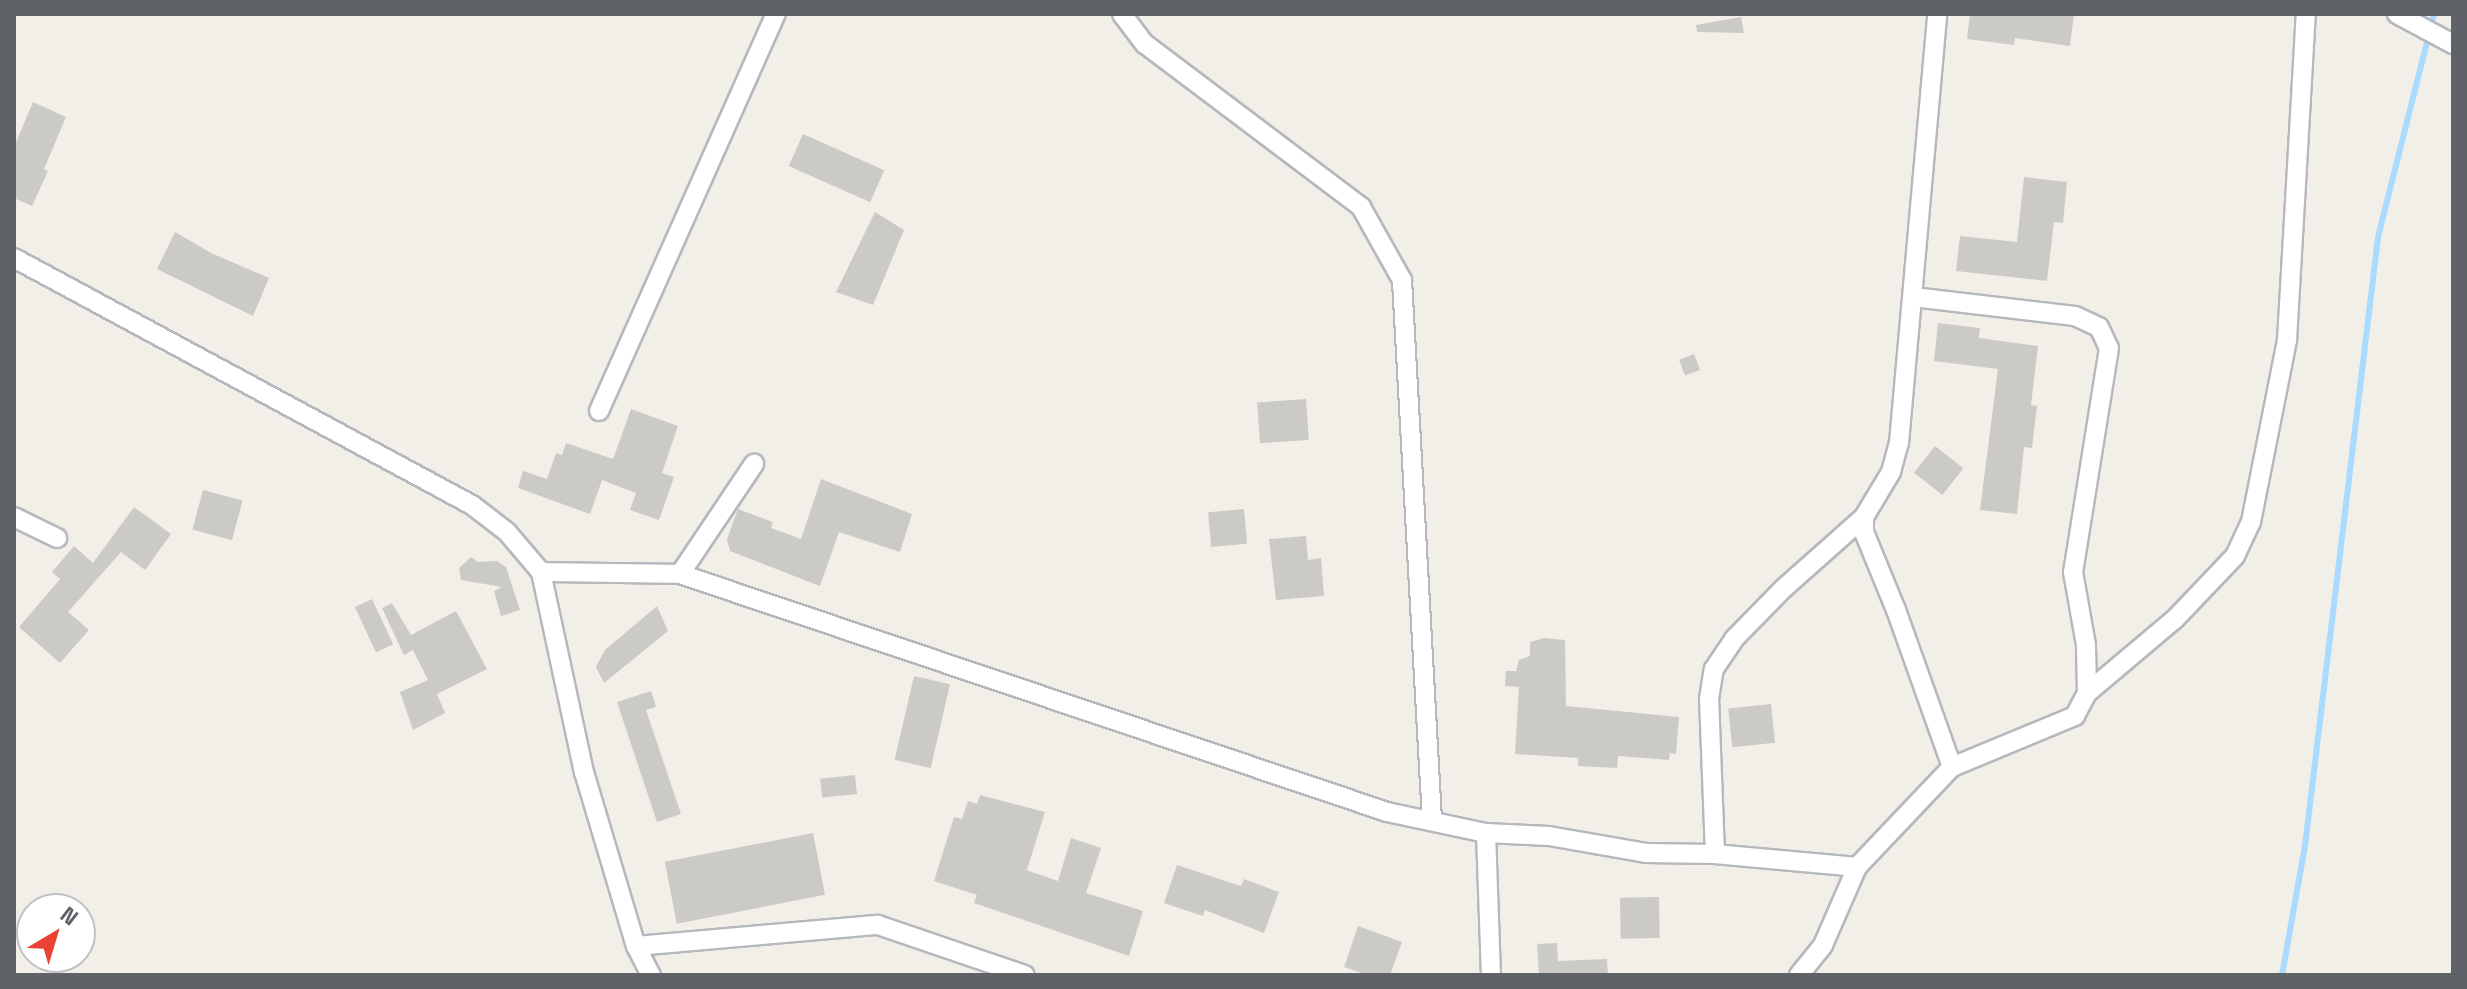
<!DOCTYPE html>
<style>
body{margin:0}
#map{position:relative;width:2467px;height:989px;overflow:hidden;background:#f1efe8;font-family:"Space Grotesk",sans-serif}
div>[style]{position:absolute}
.stream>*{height:6px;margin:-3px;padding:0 3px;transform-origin:3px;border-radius:3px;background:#aadaff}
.building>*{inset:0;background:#cccac5;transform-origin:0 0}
.roads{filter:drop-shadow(2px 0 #b5b8bc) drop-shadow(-2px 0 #b5b8bc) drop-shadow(0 2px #b5b8bc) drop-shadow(0 -2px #b5b8bc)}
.minor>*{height:18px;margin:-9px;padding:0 9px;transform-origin:9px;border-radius:9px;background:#fff}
span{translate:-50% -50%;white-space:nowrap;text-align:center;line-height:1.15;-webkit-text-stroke:6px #fff;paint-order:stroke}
.frame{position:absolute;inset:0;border:16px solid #5f6368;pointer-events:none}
.north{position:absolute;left:16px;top:893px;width:80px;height:80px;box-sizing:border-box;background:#fff;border:2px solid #bfc1c3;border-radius:50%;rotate:38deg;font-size:22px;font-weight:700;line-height:32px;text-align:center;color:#5f6368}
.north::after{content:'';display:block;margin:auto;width:28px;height:36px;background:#ea4335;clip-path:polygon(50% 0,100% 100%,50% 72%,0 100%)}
</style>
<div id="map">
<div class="stream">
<i style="left:2282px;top:975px;width:131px;rotate:-79.9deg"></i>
<i style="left:2305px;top:846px;width:613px;rotate:-83.16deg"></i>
<i style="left:2378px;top:237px;width:230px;rotate:-75.9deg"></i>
</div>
<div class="building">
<i style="clip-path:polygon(1970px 14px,2074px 14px,2070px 46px,2015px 38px,2014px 45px,1967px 39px)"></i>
<i style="clip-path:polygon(1741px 17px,1744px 33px,1697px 32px,1696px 25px)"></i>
<i style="clip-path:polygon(33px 102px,66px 117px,44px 169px,48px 171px,32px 206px,14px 198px,14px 147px)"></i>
<i style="left:803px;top:134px;width:89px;height:35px;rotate:24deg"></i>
<i style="clip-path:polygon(2024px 177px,2067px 182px,2063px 223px,2054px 222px,2047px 281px,1956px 271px,1960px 236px,2017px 242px)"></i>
<i style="clip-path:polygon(875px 212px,904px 230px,873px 305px,836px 292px)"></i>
<i style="clip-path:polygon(175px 232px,211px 253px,269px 278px,253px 316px,157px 269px)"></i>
<i style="clip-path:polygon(1938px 323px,1980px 328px,1979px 338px,2038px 346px,2031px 405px,2037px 406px,2032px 448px,2024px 447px,2017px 514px,1980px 510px,1998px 369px,1934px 361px)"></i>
<i style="left:1694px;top:354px;width:17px;height:16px;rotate:69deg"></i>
<i style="left:1306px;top:399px;width:41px;height:49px;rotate:86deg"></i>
<i style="clip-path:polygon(631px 409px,678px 426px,662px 473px,674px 477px,659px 520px,630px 510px,636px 493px,602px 480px,590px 514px,518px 488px,523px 471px,547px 479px,556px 453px,562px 455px,566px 443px,613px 459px)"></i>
<i style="left:1935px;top:446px;width:36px;height:34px;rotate:38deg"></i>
<i style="clip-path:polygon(821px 479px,912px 514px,900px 552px,839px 532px,820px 586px,730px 551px,727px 539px,738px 509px,773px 522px,771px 528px,801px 539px)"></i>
<i style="left:203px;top:490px;width:41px;height:41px;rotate:15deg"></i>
<i style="clip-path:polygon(134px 507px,171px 534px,145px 570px,121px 552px,68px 612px,89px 630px,60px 663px,19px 627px,60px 579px,52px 572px,74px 546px,93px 563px)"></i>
<i style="left:1244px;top:509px;width:35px;height:36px;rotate:85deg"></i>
<i style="clip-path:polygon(1306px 536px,1308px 560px,1321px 558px,1324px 596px,1276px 600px,1269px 539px)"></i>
<i style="clip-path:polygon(471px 557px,478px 562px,497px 561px,506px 567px,520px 610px,501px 616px,494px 591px,502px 587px,461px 580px,459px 568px)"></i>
<i style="left:372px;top:599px;width:50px;height:19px;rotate:65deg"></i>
<i style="clip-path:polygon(392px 603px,411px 635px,456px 611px,487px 669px,437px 694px,445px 713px,413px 730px,400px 692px,428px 680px,413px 650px,404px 655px,382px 608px)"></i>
<i style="clip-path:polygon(657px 606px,668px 631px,604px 683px,596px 667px,605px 650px)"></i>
<i style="clip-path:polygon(1545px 638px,1565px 640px,1566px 706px,1679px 717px,1676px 754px,1670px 753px,1669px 760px,1618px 756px,1617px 768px,1578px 766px,1578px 758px,1515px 754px,1519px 687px,1505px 686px,1506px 671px,1516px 671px,1519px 660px,1530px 656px,1530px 642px)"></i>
<i style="left:914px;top:676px;width:37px;height:86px;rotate:13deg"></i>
<i style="clip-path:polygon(651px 691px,656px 707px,646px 710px,681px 814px,657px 822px,617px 702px)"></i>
<i style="left:1771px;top:704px;width:39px;height:43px;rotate:84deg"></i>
<i style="left:855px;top:775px;width:19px;height:35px;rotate:84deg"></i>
<i style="clip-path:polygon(980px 795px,1045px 812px,1027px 870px,1029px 871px,1058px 881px,1071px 838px,1101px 848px,1086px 893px,1143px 911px,1129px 956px,974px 903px,977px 895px,934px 881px,954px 817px,962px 819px,968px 801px,977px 804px)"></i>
<i style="left:813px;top:833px;width:63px;height:151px;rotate:79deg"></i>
<i style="clip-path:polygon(1177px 865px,1241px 886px,1244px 879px,1279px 892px,1264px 933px,1205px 910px,1203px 916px,1164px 903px)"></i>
<i style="left:1659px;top:897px;width:41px;height:39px;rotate:89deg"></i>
<i style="clip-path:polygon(1358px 926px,1402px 942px,1390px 975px,1368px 975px,1344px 967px)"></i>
<i style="clip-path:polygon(1557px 943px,1558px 961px,1607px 959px,1608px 975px,1539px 975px,1537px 944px)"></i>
</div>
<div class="roads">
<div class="minor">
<i style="left:1122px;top:14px;width:38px;rotate:53deg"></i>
<i style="left:1145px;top:44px;width:271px;rotate:37deg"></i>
<i style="left:1361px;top:207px;width:84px;rotate:60.7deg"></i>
<i style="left:1402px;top:280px;width:541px;rotate:86.82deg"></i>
<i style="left:2397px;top:14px;width:64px;rotate:28.2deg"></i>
<i style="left:14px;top:258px;width:520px;rotate:28.34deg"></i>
<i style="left:472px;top:505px;width:44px;rotate:37.6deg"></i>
<i style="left:507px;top:532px;width:52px;rotate:49.6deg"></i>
<i style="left:541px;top:572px;width:205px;rotate:77.9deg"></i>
<i style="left:584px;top:772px;width:182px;rotate:73.4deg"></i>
<i style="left:636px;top:946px;width:33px;rotate:63deg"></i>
<i style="left:1913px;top:297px;width:163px;rotate:6.7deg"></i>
<i style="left:2075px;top:316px;width:26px;rotate:25deg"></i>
<i style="left:2099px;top:327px;width:23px;rotate:65deg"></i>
<i style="left:2109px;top:348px;width:227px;rotate:99.1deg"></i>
<i style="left:2073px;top:572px;width:74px;rotate:79.9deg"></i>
<i style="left:2086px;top:645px;width:48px;rotate:88.8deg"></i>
<i style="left:2087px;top:693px;width:26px;rotate:118deg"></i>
<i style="left:2075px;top:716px;width:133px;rotate:157.5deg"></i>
<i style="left:599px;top:411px;width:435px;rotate:-66deg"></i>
<i style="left:14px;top:517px;width:48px;rotate:26deg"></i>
<i style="left:541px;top:572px;width:139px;rotate:0.8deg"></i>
<i style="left:680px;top:574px;width:746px;rotate:18.6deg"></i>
<i style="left:1387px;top:812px;width:101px;rotate:12deg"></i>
<i style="left:1486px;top:833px;width:63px;rotate:2.7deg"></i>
<i style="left:1549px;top:836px;width:98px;rotate:9.9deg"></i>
<i style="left:1646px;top:853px;width:69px;rotate:0.8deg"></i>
<i style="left:1715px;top:854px;width:143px;rotate:5.2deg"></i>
<i style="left:680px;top:574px;width:133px;rotate:-56.1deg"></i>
<i style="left:2087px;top:693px;width:115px;rotate:-40.1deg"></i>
<i style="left:2175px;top:619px;width:87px;rotate:-46.4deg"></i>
<i style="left:2235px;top:556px;width:38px;rotate:-65deg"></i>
<i style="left:2251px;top:522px;width:186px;rotate:-78.8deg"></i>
<i style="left:2287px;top:340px;width:327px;rotate:-86.7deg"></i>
<i style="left:1486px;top:833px;width:142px;rotate:88deg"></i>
<i style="left:1715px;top:854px;width:155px;rotate:-92.2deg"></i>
<i style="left:1709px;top:699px;width:30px;rotate:-81deg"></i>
<i style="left:1714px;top:669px;width:36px;rotate:-56deg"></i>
<i style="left:1734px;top:639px;width:71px;rotate:-45.6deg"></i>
<i style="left:1784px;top:588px;width:107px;rotate:-41.6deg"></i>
<i style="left:636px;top:946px;width:243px;rotate:-5deg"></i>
<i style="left:878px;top:925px;width:155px;rotate:18.8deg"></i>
<i style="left:1799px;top:975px;width:38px;rotate:-51deg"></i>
<i style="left:1823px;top:945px;width:85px;rotate:-66.4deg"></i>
<i style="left:1857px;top:867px;width:138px;rotate:-46.5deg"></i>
<i style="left:1952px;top:767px;width:167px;rotate:-109.6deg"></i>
<i style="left:1896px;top:610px;width:84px;rotate:-112.3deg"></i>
<i style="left:1864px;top:532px;width:15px;rotate:-90deg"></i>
<i style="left:1864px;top:517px;width:52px;rotate:-59deg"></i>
<i style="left:1891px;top:472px;width:30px;rotate:-75deg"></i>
<i style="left:1899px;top:443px;width:431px;rotate:-84.9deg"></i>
</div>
</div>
<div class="frame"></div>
<div class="north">N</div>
</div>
